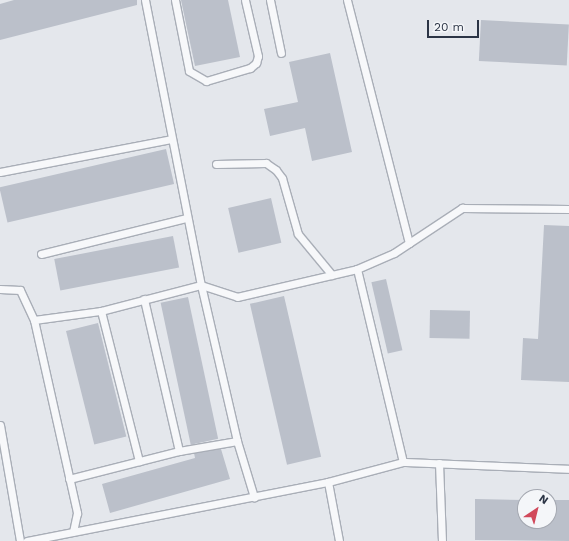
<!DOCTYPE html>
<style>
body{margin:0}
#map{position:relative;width:569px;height:541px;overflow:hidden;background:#e4e7ec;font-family:"Work Sans",sans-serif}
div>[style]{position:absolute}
.building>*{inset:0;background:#bbc0ca;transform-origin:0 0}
.roads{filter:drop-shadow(1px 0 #a9aeb7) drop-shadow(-1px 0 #a9aeb7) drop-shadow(0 1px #a9aeb7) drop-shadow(0 -1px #a9aeb7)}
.lane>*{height:7px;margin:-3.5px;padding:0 3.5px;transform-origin:3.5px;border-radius:3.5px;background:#f7f8fa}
span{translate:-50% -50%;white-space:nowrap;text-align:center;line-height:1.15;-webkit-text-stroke:3.5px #f4f6f9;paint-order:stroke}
.north{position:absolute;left:517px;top:489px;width:40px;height:40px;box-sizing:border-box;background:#f4f6f9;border:1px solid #a4a8b1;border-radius:50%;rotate:35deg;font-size:11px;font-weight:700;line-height:16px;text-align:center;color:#2b3445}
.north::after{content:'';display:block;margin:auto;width:14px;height:18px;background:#d1495b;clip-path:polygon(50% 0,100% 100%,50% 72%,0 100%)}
.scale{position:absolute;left:427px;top:20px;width:52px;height:18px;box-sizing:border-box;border:2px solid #2b3445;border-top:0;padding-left:5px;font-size:12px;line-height:14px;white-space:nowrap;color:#2b3445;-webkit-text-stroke:3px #f4f6f9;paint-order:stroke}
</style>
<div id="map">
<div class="building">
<i style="clip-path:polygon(14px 0,137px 0,137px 5px,0 40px,0 4px)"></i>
<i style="clip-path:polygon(181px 0,228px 0,240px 57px,195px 66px)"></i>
<i style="left:481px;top:20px;width:88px;height:41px;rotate:3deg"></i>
<i style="clip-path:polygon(330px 53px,352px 152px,312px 161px,305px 128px,270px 136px,264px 109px,298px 102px,289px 62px)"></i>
<i style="left:166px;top:149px;width:36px;height:171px;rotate:77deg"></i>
<i style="left:271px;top:198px;width:46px;height:44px;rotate:77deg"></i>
<i style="clip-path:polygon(544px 225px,569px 226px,569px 382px,521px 380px,523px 338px,538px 339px)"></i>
<i style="left:173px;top:236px;width:32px;height:121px;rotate:79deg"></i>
<i style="left:386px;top:279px;width:73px;height:15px;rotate:77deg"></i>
<i style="left:284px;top:296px;width:165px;height:35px;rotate:77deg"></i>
<i style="left:188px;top:297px;width:145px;height:28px;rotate:78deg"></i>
<i style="left:430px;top:310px;width:40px;height:28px;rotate:1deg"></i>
<i style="left:98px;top:323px;width:117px;height:33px;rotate:76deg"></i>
<i style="clip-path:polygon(221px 449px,230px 479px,110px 513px,102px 484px,195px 458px,194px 453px)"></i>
<i style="clip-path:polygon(475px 499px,525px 500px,525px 521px,549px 521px,549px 500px,569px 500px,569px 541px,475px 540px)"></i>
</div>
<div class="roads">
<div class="lane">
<i style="left:145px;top:0;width:290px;rotate:78.9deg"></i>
<i style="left:201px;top:285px;width:38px;rotate:18deg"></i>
<i style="left:237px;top:297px;width:123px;rotate:-13.1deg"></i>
<i style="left:357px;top:269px;width:40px;rotate:-23.4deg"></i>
<i style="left:394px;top:253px;width:82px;rotate:-33.5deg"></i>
<i style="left:462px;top:208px;width:107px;rotate:0.5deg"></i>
<i style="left:175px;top:0;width:72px;rotate:78.8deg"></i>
<i style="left:189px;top:71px;width:20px;rotate:30deg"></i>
<i style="left:206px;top:81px;width:46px;rotate:-16.5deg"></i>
<i style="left:250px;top:68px;width:8px;rotate:-40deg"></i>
<i style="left:256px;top:63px;width:7px;rotate:-74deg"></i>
<i style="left:258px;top:56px;width:57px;rotate:-103.1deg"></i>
<i style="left:270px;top:0;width:54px;rotate:78.3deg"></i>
<i style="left:347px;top:0;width:251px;rotate:75.7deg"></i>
<i style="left:216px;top:164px;width:50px;rotate:-1.1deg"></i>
<i style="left:266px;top:163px;width:12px;rotate:35deg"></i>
<i style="left:276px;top:170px;width:10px;rotate:53deg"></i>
<i style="left:282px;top:178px;width:58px;rotate:74.1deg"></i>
<i style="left:298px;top:234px;width:53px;rotate:50.3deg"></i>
<i style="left:0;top:172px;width:174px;rotate:-10.9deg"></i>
<i style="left:41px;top:254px;width:149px;rotate:-13.9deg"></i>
<i style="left:357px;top:269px;width:198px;rotate:76.6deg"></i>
<i style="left:0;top:289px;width:20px;rotate:3deg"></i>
<i style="left:20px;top:290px;width:33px;rotate:65deg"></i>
<i style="left:34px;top:320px;width:198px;rotate:77.4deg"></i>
<i style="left:77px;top:513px;width:19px;rotate:102deg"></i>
<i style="left:101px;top:311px;width:155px;rotate:75.8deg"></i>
<i style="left:34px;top:320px;width:68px;rotate:-7.7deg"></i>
<i style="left:101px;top:311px;width:103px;rotate:-14.6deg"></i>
<i style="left:201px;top:285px;width:160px;rotate:77deg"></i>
<i style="left:237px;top:441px;width:59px;rotate:73.1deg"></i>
<i style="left:0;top:425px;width:118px;rotate:80.2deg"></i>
<i style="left:179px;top:451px;width:59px;rotate:-9.8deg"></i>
<i style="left:439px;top:463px;width:78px;rotate:87.8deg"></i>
<i style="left:69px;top:479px;width:114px;rotate:-14.3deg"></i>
<i style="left:179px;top:451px;width:156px;rotate:-103deg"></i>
<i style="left:328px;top:482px;width:60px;rotate:79.4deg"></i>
<i style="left:27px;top:541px;width:307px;rotate:-11.1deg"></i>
<i style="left:328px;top:482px;width:78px;rotate:-14.9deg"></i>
<i style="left:403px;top:462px;width:166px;rotate:2.4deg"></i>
</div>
</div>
<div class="north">N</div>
<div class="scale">20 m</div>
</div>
